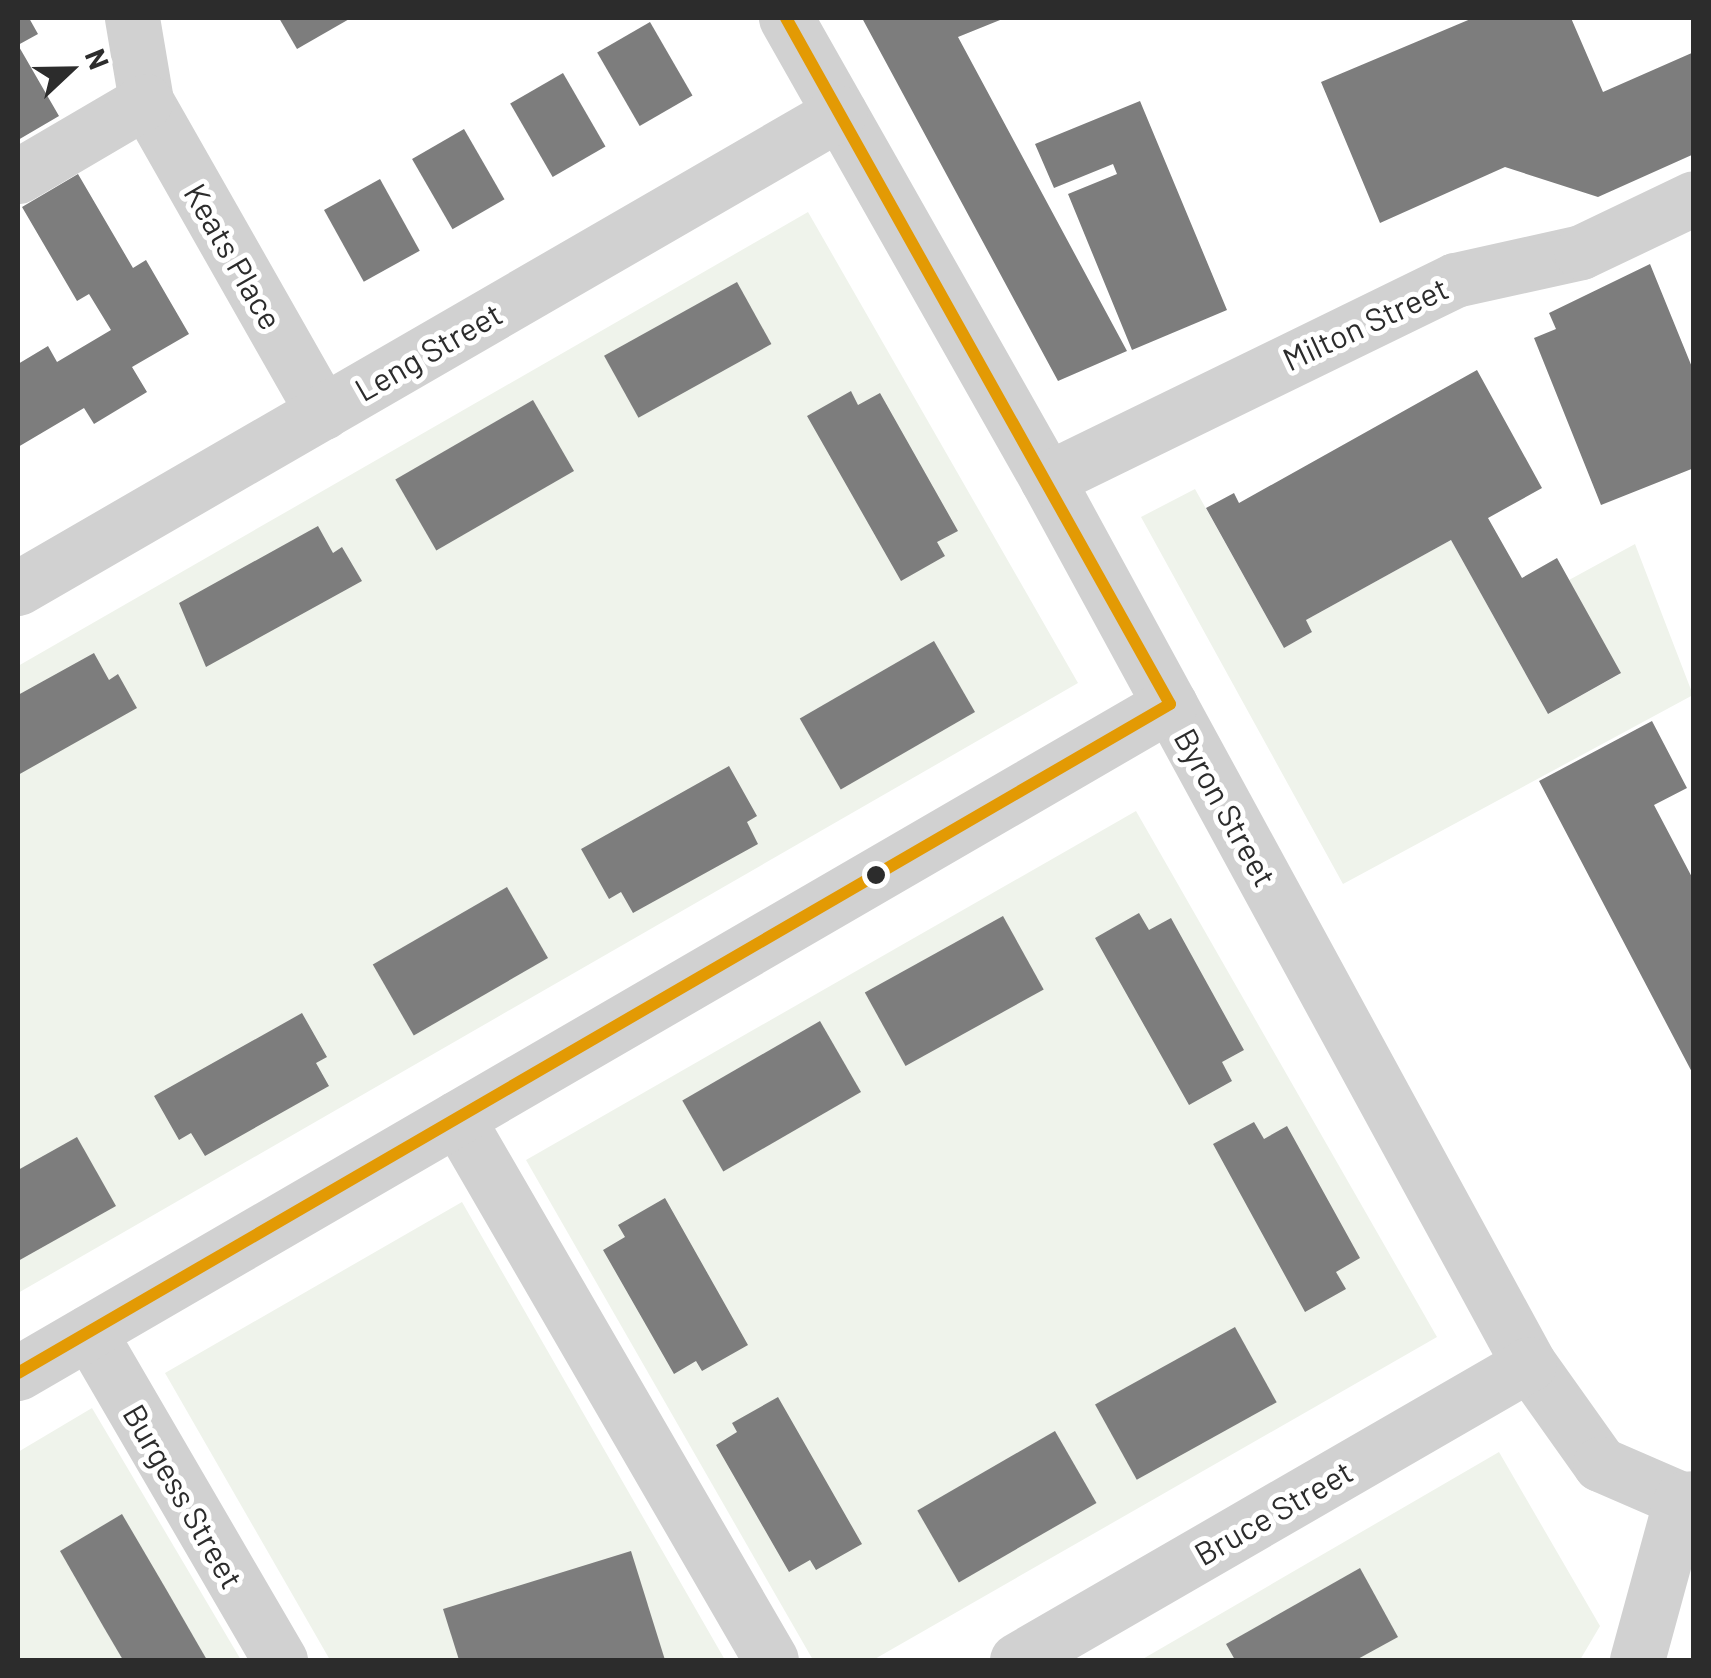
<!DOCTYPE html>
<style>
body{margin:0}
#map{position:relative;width:1711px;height:1678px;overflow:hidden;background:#fff;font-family:Barlow,sans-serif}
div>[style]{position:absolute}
.green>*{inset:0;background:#eff3eb}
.building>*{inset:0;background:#7d7d7d;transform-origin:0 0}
.street>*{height:55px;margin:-27.5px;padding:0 27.5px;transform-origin:27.5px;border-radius:27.5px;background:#d1d1d1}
.bus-1>*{height:12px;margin:-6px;padding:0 6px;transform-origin:6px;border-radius:6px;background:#e39a04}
.dots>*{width:28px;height:28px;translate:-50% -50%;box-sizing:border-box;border:5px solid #fff;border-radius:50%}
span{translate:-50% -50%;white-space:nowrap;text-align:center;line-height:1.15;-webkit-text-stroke:10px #fff;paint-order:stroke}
.street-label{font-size:32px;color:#2c2c2c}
.frame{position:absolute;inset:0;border:20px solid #2c2c2c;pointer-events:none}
.north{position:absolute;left:20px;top:20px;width:100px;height:100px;-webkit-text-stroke:8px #fff;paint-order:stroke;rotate:68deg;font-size:28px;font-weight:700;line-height:40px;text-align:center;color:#2c2c2c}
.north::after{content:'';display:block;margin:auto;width:35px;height:45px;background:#2c2c2c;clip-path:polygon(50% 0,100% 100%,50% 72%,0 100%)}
</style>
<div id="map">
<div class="green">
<i style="clip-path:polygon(808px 212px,1078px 683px,18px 1293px,18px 666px)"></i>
<i style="clip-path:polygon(1195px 489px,1284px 648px,1312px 632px,1306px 620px,1451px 540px,1548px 714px,1620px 674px,1569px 580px,1635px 544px,1693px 695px,1343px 884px,1141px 517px)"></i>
<i style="clip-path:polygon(1136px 811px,1437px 1337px,873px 1660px,813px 1660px,526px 1160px)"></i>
<i style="clip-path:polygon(462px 1202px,725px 1660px,330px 1660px,165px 1373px)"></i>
<i style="clip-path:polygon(92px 1408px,241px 1660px,18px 1660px,18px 1452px)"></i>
<i style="clip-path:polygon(1499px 1452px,1600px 1626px,1580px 1660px,1141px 1660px)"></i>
</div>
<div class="building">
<i style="clip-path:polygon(18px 18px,29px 18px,38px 34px,18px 45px,59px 116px,18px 140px)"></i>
<i style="clip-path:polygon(279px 18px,351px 18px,297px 49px)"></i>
<i style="clip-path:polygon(862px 18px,1005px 18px,958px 37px,1127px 351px,1058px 381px)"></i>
<i style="clip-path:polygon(1473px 18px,1571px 18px,1603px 92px,1694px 52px,1694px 154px,1598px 197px,1505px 167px,1380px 223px,1321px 82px)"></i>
<i style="left:650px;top:22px;width:85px;height:61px;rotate:60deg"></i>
<i style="left:563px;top:73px;width:85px;height:61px;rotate:60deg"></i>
<i style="clip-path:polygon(1140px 101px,1227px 310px,1132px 350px,1068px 194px,1117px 174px,1113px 164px,1054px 188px,1035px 144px)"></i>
<i style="left:464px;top:129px;width:81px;height:60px;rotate:60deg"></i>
<i style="clip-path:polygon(78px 174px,133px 268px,146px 260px,189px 334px,132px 367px,147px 392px,94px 424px,84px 408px,18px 447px,18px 364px,48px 346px,57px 362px,111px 330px,89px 294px,77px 301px,22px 207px)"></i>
<i style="left:380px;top:179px;width:82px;height:64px;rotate:61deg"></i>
<i style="clip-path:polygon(1650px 264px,1694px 372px,1694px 468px,1601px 505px,1534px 338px,1556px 329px,1549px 313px)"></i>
<i style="left:737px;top:282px;width:71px;height:152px;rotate:61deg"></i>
<i style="clip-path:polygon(1477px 370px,1542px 488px,1488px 518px,1522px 578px,1557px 558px,1621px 673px,1548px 714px,1451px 540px,1306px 620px,1312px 632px,1284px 648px,1206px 508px,1234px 493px,1239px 503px)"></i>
<i style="clip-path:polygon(851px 391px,858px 405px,880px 393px,958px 531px,937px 542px,945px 556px,901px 581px,807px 416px)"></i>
<i style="left:533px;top:400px;width:82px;height:159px;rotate:60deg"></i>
<i style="clip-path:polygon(318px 526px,333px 553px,342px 547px,362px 581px,206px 667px,179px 603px)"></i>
<i style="left:934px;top:641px;width:82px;height:155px;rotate:60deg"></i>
<i style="clip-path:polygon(94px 653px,109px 680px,118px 674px,137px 708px,18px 775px,18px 695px)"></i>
<i style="clip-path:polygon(1652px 721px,1687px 788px,1654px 805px,1694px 881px,1694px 1076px,1539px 781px)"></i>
<i style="clip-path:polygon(729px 766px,757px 816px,747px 822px,758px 844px,633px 913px,621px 892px,609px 899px,581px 849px)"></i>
<i style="left:507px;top:887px;width:82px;height:155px;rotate:60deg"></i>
<i style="clip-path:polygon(1139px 913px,1149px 930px,1171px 918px,1244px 1050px,1222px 1062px,1232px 1081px,1189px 1105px,1095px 938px)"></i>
<i style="left:1003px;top:916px;width:84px;height:158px;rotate:61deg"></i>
<i style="clip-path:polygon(302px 1013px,327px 1057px,316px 1063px,329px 1086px,205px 1156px,191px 1133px,179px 1140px,154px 1096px)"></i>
<i style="left:820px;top:1021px;width:82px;height:159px;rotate:60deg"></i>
<i style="clip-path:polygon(1254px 1122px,1264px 1139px,1287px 1126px,1360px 1258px,1336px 1272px,1346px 1289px,1305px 1312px,1213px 1144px)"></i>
<i style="clip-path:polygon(77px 1137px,116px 1206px,18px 1261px,18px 1170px)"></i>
<i style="clip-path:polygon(665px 1198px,748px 1345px,702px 1371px,696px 1361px,674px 1374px,603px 1250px,625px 1237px,618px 1225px)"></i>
<i style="left:1235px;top:1327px;width:86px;height:160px;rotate:61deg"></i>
<i style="clip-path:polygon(778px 1397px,862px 1544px,816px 1570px,810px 1560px,789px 1572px,716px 1445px,737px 1432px,732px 1423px)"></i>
<i style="left:1055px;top:1431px;width:83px;height:159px;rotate:60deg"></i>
<i style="clip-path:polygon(122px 1514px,166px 1589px,207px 1660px,123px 1660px,103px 1626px,60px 1551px)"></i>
<i style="clip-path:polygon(631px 1551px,665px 1660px,459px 1660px,443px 1609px)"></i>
<i style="clip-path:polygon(1360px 1568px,1398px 1637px,1356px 1660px,1235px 1660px,1226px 1644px)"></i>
</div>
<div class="street">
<i style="left:132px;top:18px;width:84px;rotate:80.4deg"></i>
<i style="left:146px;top:101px;width:358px;rotate:60.4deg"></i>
<i style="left:786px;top:18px;width:530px;rotate:60.48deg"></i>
<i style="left:1047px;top:479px;width:1008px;rotate:61.43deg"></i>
<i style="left:1529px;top:1364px;width:123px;rotate:54.6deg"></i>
<i style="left:1600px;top:1464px;width:88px;rotate:23.4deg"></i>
<i style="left:1681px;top:1499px;width:13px;rotate:-4deg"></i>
<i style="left:18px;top:176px;width:148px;rotate:-30.4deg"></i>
<i style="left:1047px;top:479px;width:454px;rotate:-26deg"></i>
<i style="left:1455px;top:280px;width:129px;rotate:-12.5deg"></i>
<i style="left:1581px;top:252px;width:125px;rotate:-25.5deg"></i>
<i style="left:18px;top:588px;width:949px;rotate:-30.05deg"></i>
<i style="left:457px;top:1118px;width:626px;rotate:59.91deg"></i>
<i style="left:89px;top:1332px;width:380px;rotate:59.8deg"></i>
<i style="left:18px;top:1373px;width:1332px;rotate:-30.14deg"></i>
<i style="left:1017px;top:1660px;width:591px;rotate:-30.03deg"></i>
<i style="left:1637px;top:1660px;width:167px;rotate:-74.7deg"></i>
</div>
<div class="bus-1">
<i style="left:786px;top:18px;width:786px;rotate:60.76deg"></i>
<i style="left:18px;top:1373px;width:1332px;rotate:-30.14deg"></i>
</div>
<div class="dots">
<i style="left:876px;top:875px;background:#2c2c2c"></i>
</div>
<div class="street-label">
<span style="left:234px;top:256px;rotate:60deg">Keats Place</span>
<span style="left:1365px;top:323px;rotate:-25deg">Milton Street</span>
<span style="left:428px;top:351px;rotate:-30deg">Leng Street</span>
<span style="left:1226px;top:807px;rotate:61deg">Byron Street</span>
<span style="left:184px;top:1496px;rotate:60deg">Burgess Street</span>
<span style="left:1273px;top:1512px;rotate:-30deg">Bruce Street</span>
</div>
<div class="frame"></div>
<div class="north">N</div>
</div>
